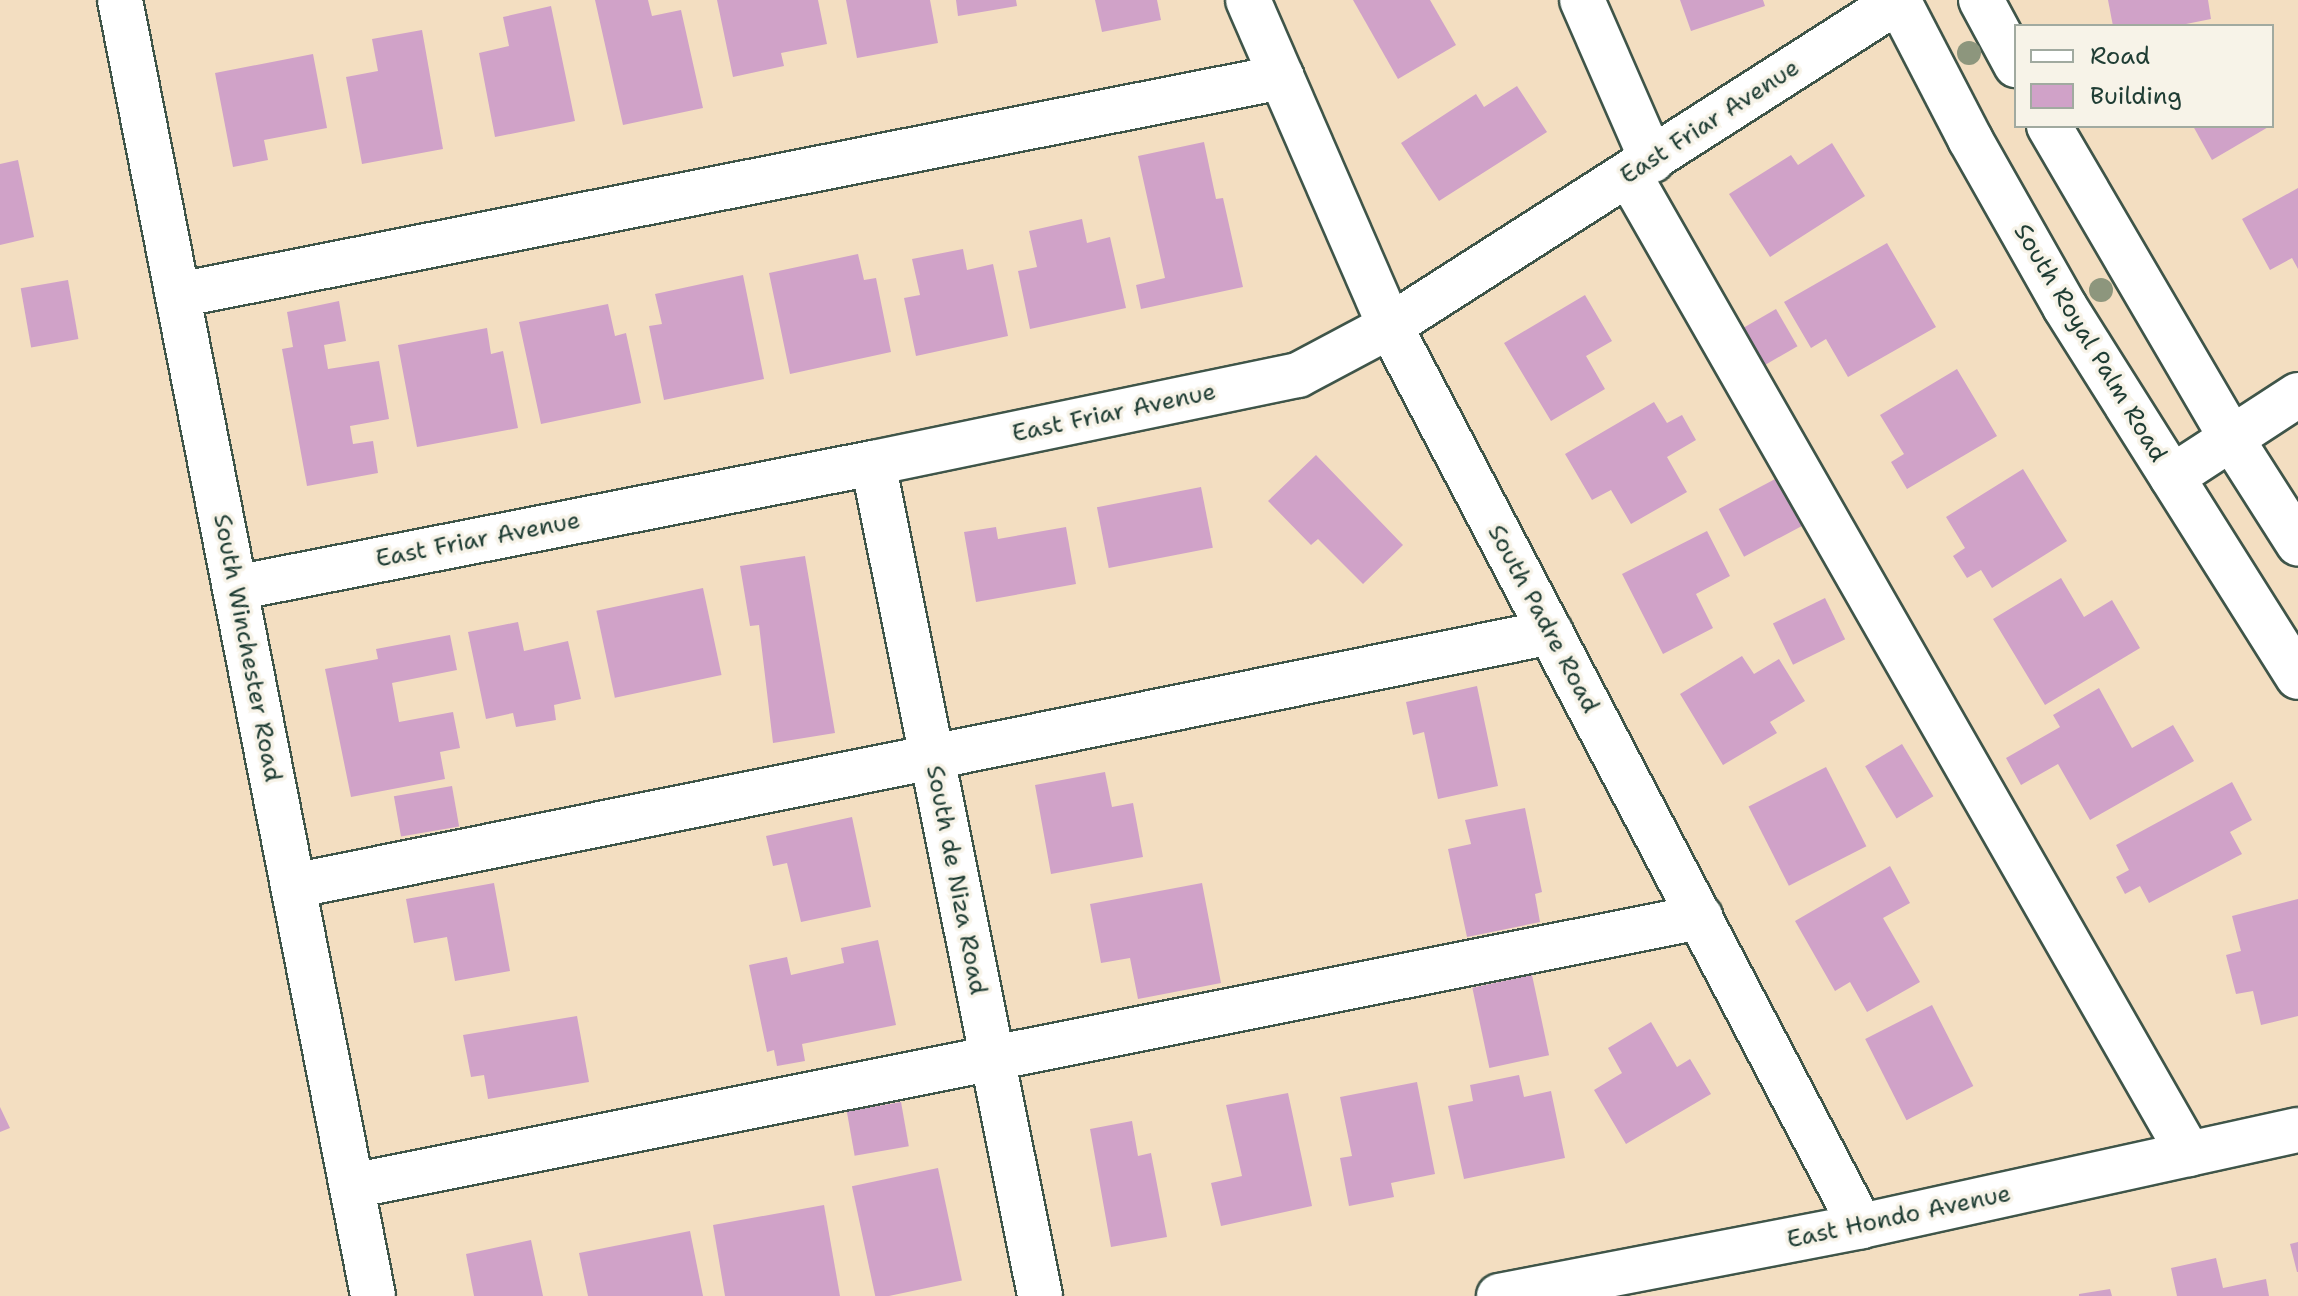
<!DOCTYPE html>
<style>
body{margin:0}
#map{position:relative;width:2298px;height:1296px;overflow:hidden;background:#f3dec1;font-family:"Shantell Sans",sans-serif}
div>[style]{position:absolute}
.building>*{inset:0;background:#d0a2c8;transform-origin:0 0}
.roads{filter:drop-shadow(2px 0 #3f5549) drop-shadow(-2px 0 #3f5549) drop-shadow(0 2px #3f5549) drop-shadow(0 -2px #3f5549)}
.minor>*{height:44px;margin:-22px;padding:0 22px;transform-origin:22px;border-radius:22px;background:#fff}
.trees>*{width:24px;height:24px;margin:-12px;border-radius:50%;background:#8d967d}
span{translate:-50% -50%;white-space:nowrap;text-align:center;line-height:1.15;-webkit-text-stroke:7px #f7f3e8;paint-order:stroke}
.street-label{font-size:24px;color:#1f3d34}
.legend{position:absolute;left:2014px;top:24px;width:260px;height:104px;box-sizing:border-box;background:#f7f3e8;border:2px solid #a1aaa0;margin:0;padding:10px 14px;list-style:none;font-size:24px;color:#1f3d34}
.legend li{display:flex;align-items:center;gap:16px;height:40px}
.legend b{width:40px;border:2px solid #a1aaa0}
</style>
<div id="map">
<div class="building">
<i style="clip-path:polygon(595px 0,648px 0,652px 16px,681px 10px,703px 108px,623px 125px)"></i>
<i style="clip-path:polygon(717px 0,818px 0,827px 44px,781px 53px,784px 66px,733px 77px)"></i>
<i style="clip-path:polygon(846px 0,930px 0,938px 43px,857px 58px)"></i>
<i style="clip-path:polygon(956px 0,1016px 0,1017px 6px,958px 16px)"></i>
<i style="clip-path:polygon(1095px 0,1157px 0,1161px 20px,1102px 32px)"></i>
<i style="clip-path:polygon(1353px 0,1430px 0,1456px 45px,1398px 79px)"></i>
<i style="clip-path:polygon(1680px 0,1763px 0,1765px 6px,1691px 31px)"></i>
<i style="clip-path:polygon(2108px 0,2208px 0,2211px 19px,2176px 26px,2113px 26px)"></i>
<i style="clip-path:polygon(551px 6px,575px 121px,495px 137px,479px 53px,509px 46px,503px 17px)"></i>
<i style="clip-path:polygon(422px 30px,443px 149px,362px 164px,346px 77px,378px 71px,372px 39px)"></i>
<i style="clip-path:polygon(313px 54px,327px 128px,264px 140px,268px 160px,233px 167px,215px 73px)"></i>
<i style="clip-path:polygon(1517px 86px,1547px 132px,1439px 201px,1401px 143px,1476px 94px,1484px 107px)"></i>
<i style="clip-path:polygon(2193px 126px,2270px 126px,2212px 160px)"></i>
<i style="clip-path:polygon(1204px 142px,1216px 199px,1223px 198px,1243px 287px,1141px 309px,1136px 285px,1165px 278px,1138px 156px)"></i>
<i style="clip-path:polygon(1832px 143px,1865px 196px,1770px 257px,1729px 194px,1791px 155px,1798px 165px)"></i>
<i style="clip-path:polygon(18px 160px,34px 237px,0 245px,0 164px)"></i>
<i style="clip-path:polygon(2298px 188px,2298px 269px,2292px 258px,2270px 270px,2242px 219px)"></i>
<i style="clip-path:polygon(1082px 219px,1087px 243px,1110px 237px,1126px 308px,1030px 329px,1018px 271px,1037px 267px,1029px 231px)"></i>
<i style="clip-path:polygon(1887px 243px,1936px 327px,1848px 377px,1826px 339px,1811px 348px,1784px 302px)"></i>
<i style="clip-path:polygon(963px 249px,967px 270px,993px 264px,1008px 336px,916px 356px,904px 298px,920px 295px,912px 259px)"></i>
<i style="clip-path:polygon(858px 254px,864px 280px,876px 278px,891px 352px,790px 374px,769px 273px)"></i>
<i style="clip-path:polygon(743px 275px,764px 379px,664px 400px,649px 326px,662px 324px,655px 294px)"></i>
<i style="left:68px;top:280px;width:60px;height:48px;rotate:80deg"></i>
<i style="clip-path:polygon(1585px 295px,1612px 341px,1586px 356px,1605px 389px,1551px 421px,1504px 343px)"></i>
<i style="clip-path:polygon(339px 301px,346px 341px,324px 345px,328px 369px,379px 361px,389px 419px,350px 426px,353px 444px,373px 441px,378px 473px,307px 486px,282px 349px,293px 347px,287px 312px)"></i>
<i style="clip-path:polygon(608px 304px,615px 336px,626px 333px,641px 403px,541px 424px,519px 322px)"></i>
<i style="left:1776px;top:309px;width:43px;height:42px;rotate:60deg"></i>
<i style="clip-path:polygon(487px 328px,491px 354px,503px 351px,518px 428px,417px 447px,398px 345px)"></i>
<i style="clip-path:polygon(1957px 369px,1997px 436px,1907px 489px,1891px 462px,1904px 454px,1880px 415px)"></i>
<i style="clip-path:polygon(1654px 402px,1667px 423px,1682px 415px,1696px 440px,1667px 457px,1687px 492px,1631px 524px,1611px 490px,1592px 500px,1565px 454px)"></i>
<i style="clip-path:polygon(1316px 455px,1403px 545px,1363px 584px,1318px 539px,1311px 545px,1268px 501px)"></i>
<i style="clip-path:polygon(2023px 469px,2067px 541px,1992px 588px,1981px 570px,1967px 578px,1953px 556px,1965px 548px,1946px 517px)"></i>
<i style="left:1777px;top:478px;width:54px;height:66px;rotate:62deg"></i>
<i style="left:1201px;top:487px;width:62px;height:106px;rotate:79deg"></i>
<i style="clip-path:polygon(996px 527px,998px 539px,1066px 527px,1076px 584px,976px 602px,964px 532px)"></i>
<i style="clip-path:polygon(1707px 531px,1730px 576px,1696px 594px,1713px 628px,1663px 654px,1622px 574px)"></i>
<i style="clip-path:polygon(805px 556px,835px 733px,773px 743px,759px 625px,750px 626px,740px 566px)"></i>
<i style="clip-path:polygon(2061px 578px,2084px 617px,2112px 600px,2140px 648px,2045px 705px,1993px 619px)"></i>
<i style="left:703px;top:588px;width:89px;height:109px;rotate:78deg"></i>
<i style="left:1825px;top:598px;width:46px;height:58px;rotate:64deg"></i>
<i style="clip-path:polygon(518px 622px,524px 651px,568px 641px,581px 699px,554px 705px,556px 720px,516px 727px,513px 713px,486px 719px,468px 632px)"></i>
<i style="clip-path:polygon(450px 635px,457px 670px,392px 683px,399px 722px,453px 712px,460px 748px,440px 752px,445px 779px,351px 797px,325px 669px,378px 659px,376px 649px)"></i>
<i style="clip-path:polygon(1742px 656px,1754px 674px,1779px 659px,1805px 701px,1770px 722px,1777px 733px,1723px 765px,1680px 694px)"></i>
<i style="clip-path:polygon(1477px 686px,1498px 786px,1438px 799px,1424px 732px,1413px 735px,1406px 702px)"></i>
<i style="clip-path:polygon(2099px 688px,2132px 748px,2173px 725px,2194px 761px,2090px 820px,2058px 764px,2021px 785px,2006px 758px,2060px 727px,2053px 715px)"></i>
<i style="left:1902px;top:744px;width:61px;height:43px;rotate:59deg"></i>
<i style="left:1826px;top:767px;width:89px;height:87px;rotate:63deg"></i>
<i style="clip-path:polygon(1105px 772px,1112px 807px,1133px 803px,1143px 857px,1051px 874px,1035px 785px)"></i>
<i style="clip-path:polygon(2232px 782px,2252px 820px,2230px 832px,2242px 854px,2149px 903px,2140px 886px,2125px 894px,2116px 877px,2129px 870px,2116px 845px)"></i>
<i style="left:452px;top:786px;width:41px;height:59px;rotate:80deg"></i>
<i style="clip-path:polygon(1525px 808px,1542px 892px,1535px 894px,1540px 922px,1467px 937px,1448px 849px,1471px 844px,1465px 820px)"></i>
<i style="clip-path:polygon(852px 817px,871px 907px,801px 922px,787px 863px,773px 866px,766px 836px)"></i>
<i style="clip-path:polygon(1890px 866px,1910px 903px,1883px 918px,1920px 982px,1867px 1012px,1850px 982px,1835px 991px,1795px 921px)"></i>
<i style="clip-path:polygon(494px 883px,510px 971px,455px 981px,447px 937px,414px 943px,406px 899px)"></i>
<i style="clip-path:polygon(1202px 883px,1221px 983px,1138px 999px,1130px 958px,1101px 963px,1090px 904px)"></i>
<i style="clip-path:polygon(2298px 899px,2298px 1016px,2261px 1025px,2253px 991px,2236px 994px,2226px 955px,2241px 951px,2232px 916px)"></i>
<i style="clip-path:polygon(878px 940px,896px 1025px,802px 1044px,805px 1061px,777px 1066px,774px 1050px,767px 1052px,749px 965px,787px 957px,791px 975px,844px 963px,841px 948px)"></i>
<i style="left:1532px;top:975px;width:82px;height:61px;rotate:78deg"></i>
<i style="left:1932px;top:1005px;width:91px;height:75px;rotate:63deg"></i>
<i style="clip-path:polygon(577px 1016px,589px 1082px,488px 1099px,484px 1075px,471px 1077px,463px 1035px)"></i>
<i style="clip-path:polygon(1651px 1022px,1677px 1067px,1690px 1059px,1711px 1094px,1626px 1144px,1594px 1090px,1622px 1073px,1608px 1048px)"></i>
<i style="clip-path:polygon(1519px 1075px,1524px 1097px,1551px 1091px,1565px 1158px,1464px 1179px,1448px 1106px,1473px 1101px,1470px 1085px)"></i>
<i style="clip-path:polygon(1417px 1082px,1435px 1174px,1391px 1183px,1394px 1197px,1349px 1206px,1340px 1158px,1352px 1156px,1340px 1097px)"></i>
<i style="clip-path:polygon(1288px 1093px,1312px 1206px,1221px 1226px,1211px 1183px,1242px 1176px,1226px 1105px)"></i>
<i style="left:901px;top:1102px;width:45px;height:55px;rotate:80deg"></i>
<i style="clip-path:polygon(0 1107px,10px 1128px,0 1132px)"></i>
<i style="clip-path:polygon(1132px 1121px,1138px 1156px,1151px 1153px,1167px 1237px,1111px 1247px,1090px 1129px)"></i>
<i style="left:938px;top:1168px;width:115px;height:88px;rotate:78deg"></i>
<i style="clip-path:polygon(824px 1205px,840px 1296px,725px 1296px,713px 1225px)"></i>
<i style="clip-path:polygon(690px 1231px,703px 1296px,588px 1296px,579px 1253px)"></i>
<i style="clip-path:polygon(531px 1240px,543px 1296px,474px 1296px,466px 1254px)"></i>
<i style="clip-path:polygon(2298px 1242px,2298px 1272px,2297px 1272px,2290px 1244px)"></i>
<i style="clip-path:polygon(2216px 1258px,2223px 1288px,2266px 1279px,2269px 1296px,2177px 1296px,2171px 1268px)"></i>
<i style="clip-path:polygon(2110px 1289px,2112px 1296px,2079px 1296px,2079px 1294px)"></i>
</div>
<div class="roads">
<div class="minor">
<i style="left:120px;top:0;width:1320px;rotate:78.95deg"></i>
<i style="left:1248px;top:0;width:356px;rotate:66.5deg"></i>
<i style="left:1390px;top:326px;width:1016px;rotate:62.38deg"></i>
<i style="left:1582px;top:0;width:175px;rotate:66.4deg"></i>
<i style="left:1898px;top:0;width:157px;rotate:62.6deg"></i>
<i style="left:1970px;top:139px;width:193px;rotate:60.5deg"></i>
<i style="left:2065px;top:307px;width:437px;rotate:57.8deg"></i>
<i style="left:1981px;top:0;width:74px;rotate:61.7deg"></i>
<i style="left:2049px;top:126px;width:361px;rotate:59.7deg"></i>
<i style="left:2231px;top:438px;width:125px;rotate:57.5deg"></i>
<i style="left:1629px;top:175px;width:1128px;rotate:60.23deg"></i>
<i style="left:178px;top:295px;width:1125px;rotate:-11.17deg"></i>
<i style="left:873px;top:463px;width:850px;rotate:78.66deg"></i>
<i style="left:2172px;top:477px;width:150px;rotate:-33.1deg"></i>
<i style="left:235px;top:588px;width:650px;rotate:-11.09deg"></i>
<i style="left:873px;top:463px;width:434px;rotate:-11.7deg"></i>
<i style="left:1298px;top:375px;width:104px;rotate:-28deg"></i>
<i style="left:1390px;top:326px;width:603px;rotate:-32.61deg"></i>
<i style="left:293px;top:886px;width:1283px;rotate:-11.41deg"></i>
<i style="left:352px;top:1186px;width:1375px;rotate:-11.29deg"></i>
<i style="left:1499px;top:1296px;width:369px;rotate:-10.9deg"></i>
<i style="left:1861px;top:1226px;width:447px;rotate:-12.4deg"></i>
</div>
</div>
<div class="trees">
<i style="left:1969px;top:53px"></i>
<i style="left:2101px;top:290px"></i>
</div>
<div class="street-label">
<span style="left:1710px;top:122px;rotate:-33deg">East Friar Avenue</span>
<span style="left:2090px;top:343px;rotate:59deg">South Royal Palm Road</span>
<span style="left:1114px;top:413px;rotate:-12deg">East Friar Avenue</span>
<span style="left:478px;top:540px;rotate:-11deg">East Friar Avenue</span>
<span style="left:1543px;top:619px;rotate:62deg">South Padre Road</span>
<span style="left:247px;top:648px;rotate:79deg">South Winchester Road</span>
<span style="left:956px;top:880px;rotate:79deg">South de Niza Road</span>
<span style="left:1899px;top:1217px;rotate:-12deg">East Hondo Avenue</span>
</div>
<ul class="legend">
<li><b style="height:10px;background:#fff"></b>Road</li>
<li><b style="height:22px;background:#d0a2c8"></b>Building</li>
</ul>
</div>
